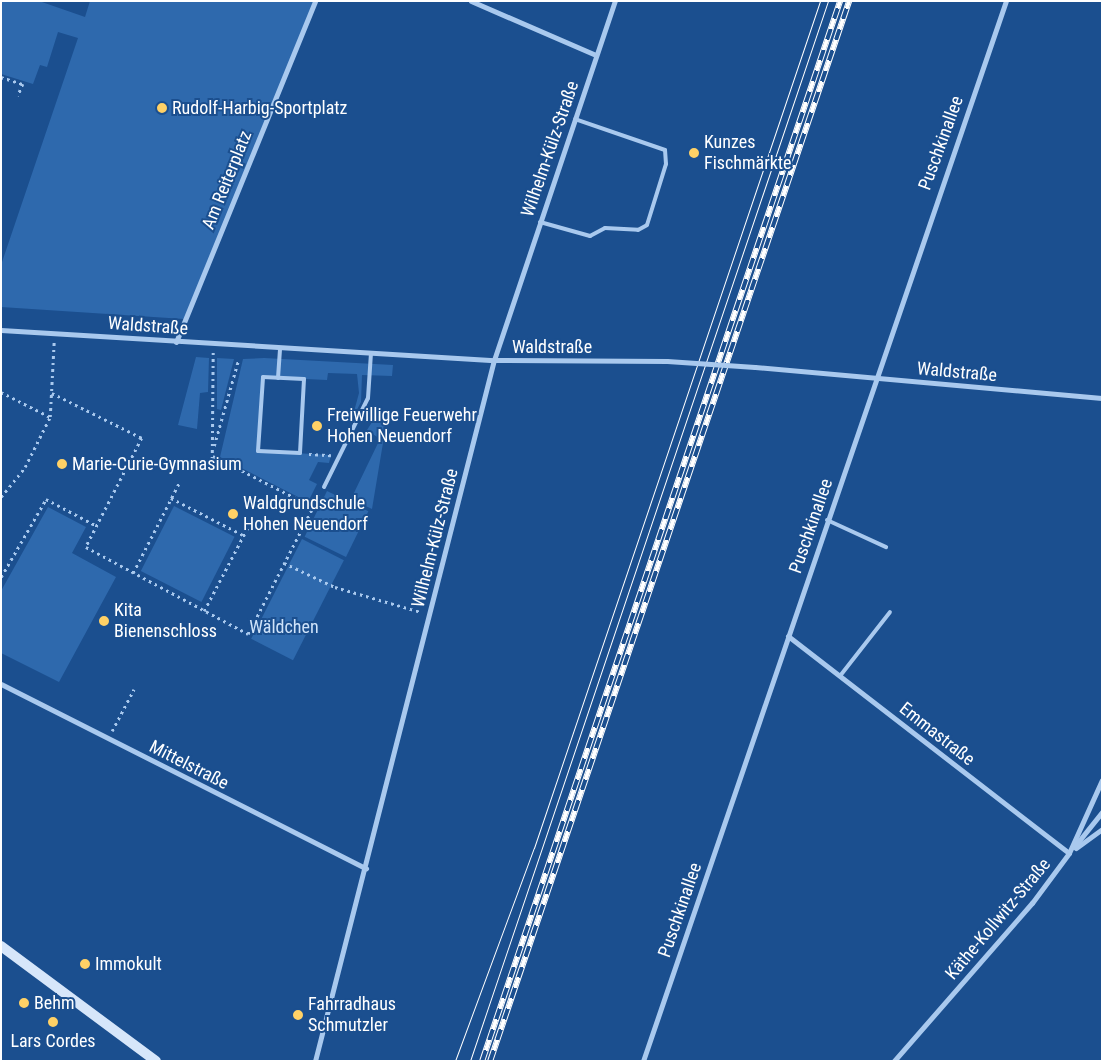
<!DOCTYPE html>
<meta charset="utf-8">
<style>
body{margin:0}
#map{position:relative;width:1103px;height:1062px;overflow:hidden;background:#1b4f8f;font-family:"Roboto Condensed",sans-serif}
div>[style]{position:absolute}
.green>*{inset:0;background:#2e69ad;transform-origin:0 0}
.path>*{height:2.5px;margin-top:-1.25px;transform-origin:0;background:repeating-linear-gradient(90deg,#a9c9ee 0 2.5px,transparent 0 6.5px)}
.service>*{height:4px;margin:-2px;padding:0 2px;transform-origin:2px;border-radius:2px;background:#a9c9ee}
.minor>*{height:5px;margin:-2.5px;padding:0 2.5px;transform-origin:2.5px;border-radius:2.5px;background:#a9c9ee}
.secondary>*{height:10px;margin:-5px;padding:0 5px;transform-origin:5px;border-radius:5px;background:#d6e6fa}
.tram>*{height:1px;margin:-0.5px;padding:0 0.5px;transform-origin:0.5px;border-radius:0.5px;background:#fff}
.rail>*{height:5.5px;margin-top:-2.75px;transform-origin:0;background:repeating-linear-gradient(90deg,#1b4f8f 0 11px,#fff 0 22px);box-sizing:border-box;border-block:1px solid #fff}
.minor-bridge>*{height:5px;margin:-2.5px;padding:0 2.5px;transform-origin:2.5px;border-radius:2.5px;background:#a9c9ee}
.dots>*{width:14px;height:14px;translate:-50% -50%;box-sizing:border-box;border:2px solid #1b4f8f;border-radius:50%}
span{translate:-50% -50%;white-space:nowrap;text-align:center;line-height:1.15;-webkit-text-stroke:4px #1b4f8f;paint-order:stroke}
.poi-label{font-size:18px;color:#fff}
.left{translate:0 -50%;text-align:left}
.street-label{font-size:18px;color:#fff}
.park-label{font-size:18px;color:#cfe3fa}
.frame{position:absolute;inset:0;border:2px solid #fff;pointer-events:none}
</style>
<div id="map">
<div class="green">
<i style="clip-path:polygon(1px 1px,39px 1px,85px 17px,90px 1px,314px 1px,184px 319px,1px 307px,1px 265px,78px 38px,58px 32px,47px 67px,40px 65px,33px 84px,1px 74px)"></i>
<i style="clip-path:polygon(196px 357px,209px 358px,208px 392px,200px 393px,197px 429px,178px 425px)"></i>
<i style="clip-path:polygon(217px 358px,234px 359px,221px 410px,217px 409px)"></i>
<i style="clip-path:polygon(264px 358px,393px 365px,392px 376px,362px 375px,361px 402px,352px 419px,359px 393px,357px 374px,328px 373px,327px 380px,263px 377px,258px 451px,331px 455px,329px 463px,318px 462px,309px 480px,317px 484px,308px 502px,220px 457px,243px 359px)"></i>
<i style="clip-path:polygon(374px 419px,387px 419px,372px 509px,351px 499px,380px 439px,367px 430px)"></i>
<i style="left:327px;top:491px;width:46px;height:51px;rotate:26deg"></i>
<i style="left:174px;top:506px;width:68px;height:73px;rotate:27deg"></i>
<i style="clip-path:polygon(48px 507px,86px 527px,72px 553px,116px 577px,59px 682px,1px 653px,1px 591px)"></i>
<i style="left:302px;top:539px;width:47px;height:112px;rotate:27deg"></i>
</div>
<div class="path">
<i style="left:1px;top:77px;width:23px;rotate:18deg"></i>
<i style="left:23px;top:84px;width:13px;rotate:113deg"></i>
<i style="left:1px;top:392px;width:55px;rotate:27deg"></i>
<i style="left:52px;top:393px;width:101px;rotate:26.6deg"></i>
<i style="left:142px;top:438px;width:123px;rotate:117.2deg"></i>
<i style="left:86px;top:547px;width:184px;rotate:28.2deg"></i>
<i style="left:248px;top:634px;width:156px;rotate:-62.9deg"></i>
<i style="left:214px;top:446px;width:88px;rotate:-74.2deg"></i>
<i style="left:309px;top:454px;width:22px;rotate:3deg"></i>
<i style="left:213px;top:456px;width:112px;rotate:27deg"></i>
<i style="left:212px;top:459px;width:108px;rotate:-89.5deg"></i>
<i style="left:1px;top:497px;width:38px;rotate:-51deg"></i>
<i style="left:25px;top:467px;width:56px;rotate:-63.4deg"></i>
<i style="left:50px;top:417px;width:76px;rotate:-87deg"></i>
<i style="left:171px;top:498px;width:81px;rotate:27.2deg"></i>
<i style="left:284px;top:563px;width:56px;rotate:25.2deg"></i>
<i style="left:335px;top:587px;width:90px;rotate:16.2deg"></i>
<i style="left:133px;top:573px;width:103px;rotate:-62.9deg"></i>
<i style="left:1px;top:577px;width:90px;rotate:-60deg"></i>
<i style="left:46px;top:499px;width:58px;rotate:27.9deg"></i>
<i style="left:204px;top:611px;width:104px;rotate:-62.4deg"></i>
<i style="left:112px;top:731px;width:47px;rotate:-62.4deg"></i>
</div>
<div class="service">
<i style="left:540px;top:222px;width:52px;rotate:15.6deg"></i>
<i style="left:590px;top:236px;width:17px;rotate:-28deg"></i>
<i style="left:605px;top:228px;width:33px;rotate:3deg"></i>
<i style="left:638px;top:230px;width:10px;rotate:-29deg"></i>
<i style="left:647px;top:225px;width:64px;rotate:-72.7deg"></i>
<i style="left:666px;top:164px;width:14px;rotate:-94deg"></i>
<i style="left:665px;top:150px;width:95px;rotate:-161deg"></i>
<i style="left:263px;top:377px;width:41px;rotate:2.8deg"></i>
<i style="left:304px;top:379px;width:74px;rotate:93.1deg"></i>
<i style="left:300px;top:453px;width:42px;rotate:-177.3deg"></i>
<i style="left:258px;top:451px;width:74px;rotate:-86.1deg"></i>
<i style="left:278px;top:378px;width:30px;rotate:-86deg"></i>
<i style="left:324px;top:487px;width:99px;rotate:-63.7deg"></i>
<i style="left:368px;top:398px;width:45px;rotate:-86.2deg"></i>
<i style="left:827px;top:520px;width:65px;rotate:24.6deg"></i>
<i style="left:840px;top:676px;width:81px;rotate:-52deg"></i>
</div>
<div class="minor">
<i style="left:471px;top:1px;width:136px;rotate:23.4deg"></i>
<i style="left:1px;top:330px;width:494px;rotate:3.5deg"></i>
<i style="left:494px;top:360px;width:173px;rotate:0.3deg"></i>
<i style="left:176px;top:342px;width:368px;rotate:-67.8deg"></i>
<i style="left:755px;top:367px;width:348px;rotate:5.1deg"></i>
<i style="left:788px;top:636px;width:355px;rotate:37.7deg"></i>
<i style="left:1px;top:684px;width:409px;rotate:26.8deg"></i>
<i style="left:1074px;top:847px;width:45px;rotate:-51.3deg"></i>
<i style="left:1076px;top:848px;width:32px;rotate:-36deg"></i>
<i style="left:315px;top:1061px;width:723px;rotate:-75.68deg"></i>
<i style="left:494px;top:360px;width:379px;rotate:-71.4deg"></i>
<i style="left:643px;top:1061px;width:1120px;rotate:-71.1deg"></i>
<i style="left:894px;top:1061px;width:210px;rotate:-48.9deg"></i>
<i style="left:1032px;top:903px;width:62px;rotate:-53.5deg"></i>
<i style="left:1069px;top:853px;width:80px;rotate:-65.7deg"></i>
</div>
<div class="secondary">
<i style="left:1px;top:946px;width:193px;rotate:36.6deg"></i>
</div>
<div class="tram">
<i style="left:455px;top:1061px;width:227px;rotate:-69.7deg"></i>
<i style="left:534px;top:848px;width:894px;rotate:-71.34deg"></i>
<i style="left:470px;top:1061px;width:1119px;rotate:-71.34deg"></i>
</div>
<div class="rail">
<i style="left:482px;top:1061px;width:1119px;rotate:-71.34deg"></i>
<i style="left:490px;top:1061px;width:1119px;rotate:-71.29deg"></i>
</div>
<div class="minor-bridge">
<i style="left:667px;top:361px;width:88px;rotate:3.9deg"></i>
</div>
<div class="dots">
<i style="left:162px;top:108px;background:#ffd166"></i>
<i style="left:694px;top:153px;background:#ffd166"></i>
<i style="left:317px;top:426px;background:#ffd166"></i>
<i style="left:62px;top:464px;background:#ffd166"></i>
<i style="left:233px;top:514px;background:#ffd166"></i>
<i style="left:104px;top:621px;background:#ffd166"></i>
<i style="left:85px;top:964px;background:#ffd166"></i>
<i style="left:24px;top:1003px;background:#ffd166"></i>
<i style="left:298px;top:1015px;background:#ffd166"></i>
<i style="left:53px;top:1022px;background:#ffd166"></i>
</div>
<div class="poi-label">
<span class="left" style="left:172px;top:108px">Rudolf-Harbig-Sportplatz</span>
<span class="left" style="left:704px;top:153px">Kunzes<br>Fischmärkte</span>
<span class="left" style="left:327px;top:426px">Freiwillige Feuerwehr<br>Hohen Neuendorf</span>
<span class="left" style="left:72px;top:464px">Marie-Curie-Gymnasium</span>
<span class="left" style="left:243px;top:514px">Waldgrundschule<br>Hohen Neuendorf</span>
<span class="left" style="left:114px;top:621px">Kita<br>Bienenschloss</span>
<span class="left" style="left:95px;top:964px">Immokult</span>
<span class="left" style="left:34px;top:1003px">Behm</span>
<span class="left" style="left:308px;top:1015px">Fahrradhaus<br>Schmutzler</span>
<span style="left:53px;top:1041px">Lars Cordes</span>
</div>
<div class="street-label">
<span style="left:941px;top:143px;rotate:-70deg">Puschkinallee</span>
<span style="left:550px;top:149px;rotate:-71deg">Wilhelm-Külz-Straße</span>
<span style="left:227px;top:180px;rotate:-68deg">Am Reiterplatz</span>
<span style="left:148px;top:326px;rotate:4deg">Waldstraße</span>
<span style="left:552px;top:347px">Waldstraße</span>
<span style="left:957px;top:372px;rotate:5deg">Waldstraße</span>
<span style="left:811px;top:526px;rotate:-71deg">Puschkinallee</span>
<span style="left:435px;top:538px;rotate:-76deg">Wilhelm-Külz-Straße</span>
<span style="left:937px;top:734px;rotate:38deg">Emmastraße</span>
<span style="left:189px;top:765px;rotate:27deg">Mittelstraße</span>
<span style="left:680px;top:910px;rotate:-71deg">Puschkinallee</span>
<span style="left:998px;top:919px;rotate:-50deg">Käthe-Kollwitz-Straße</span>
</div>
<div class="park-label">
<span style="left:284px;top:627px">Wäldchen</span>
</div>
<div class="frame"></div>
</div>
